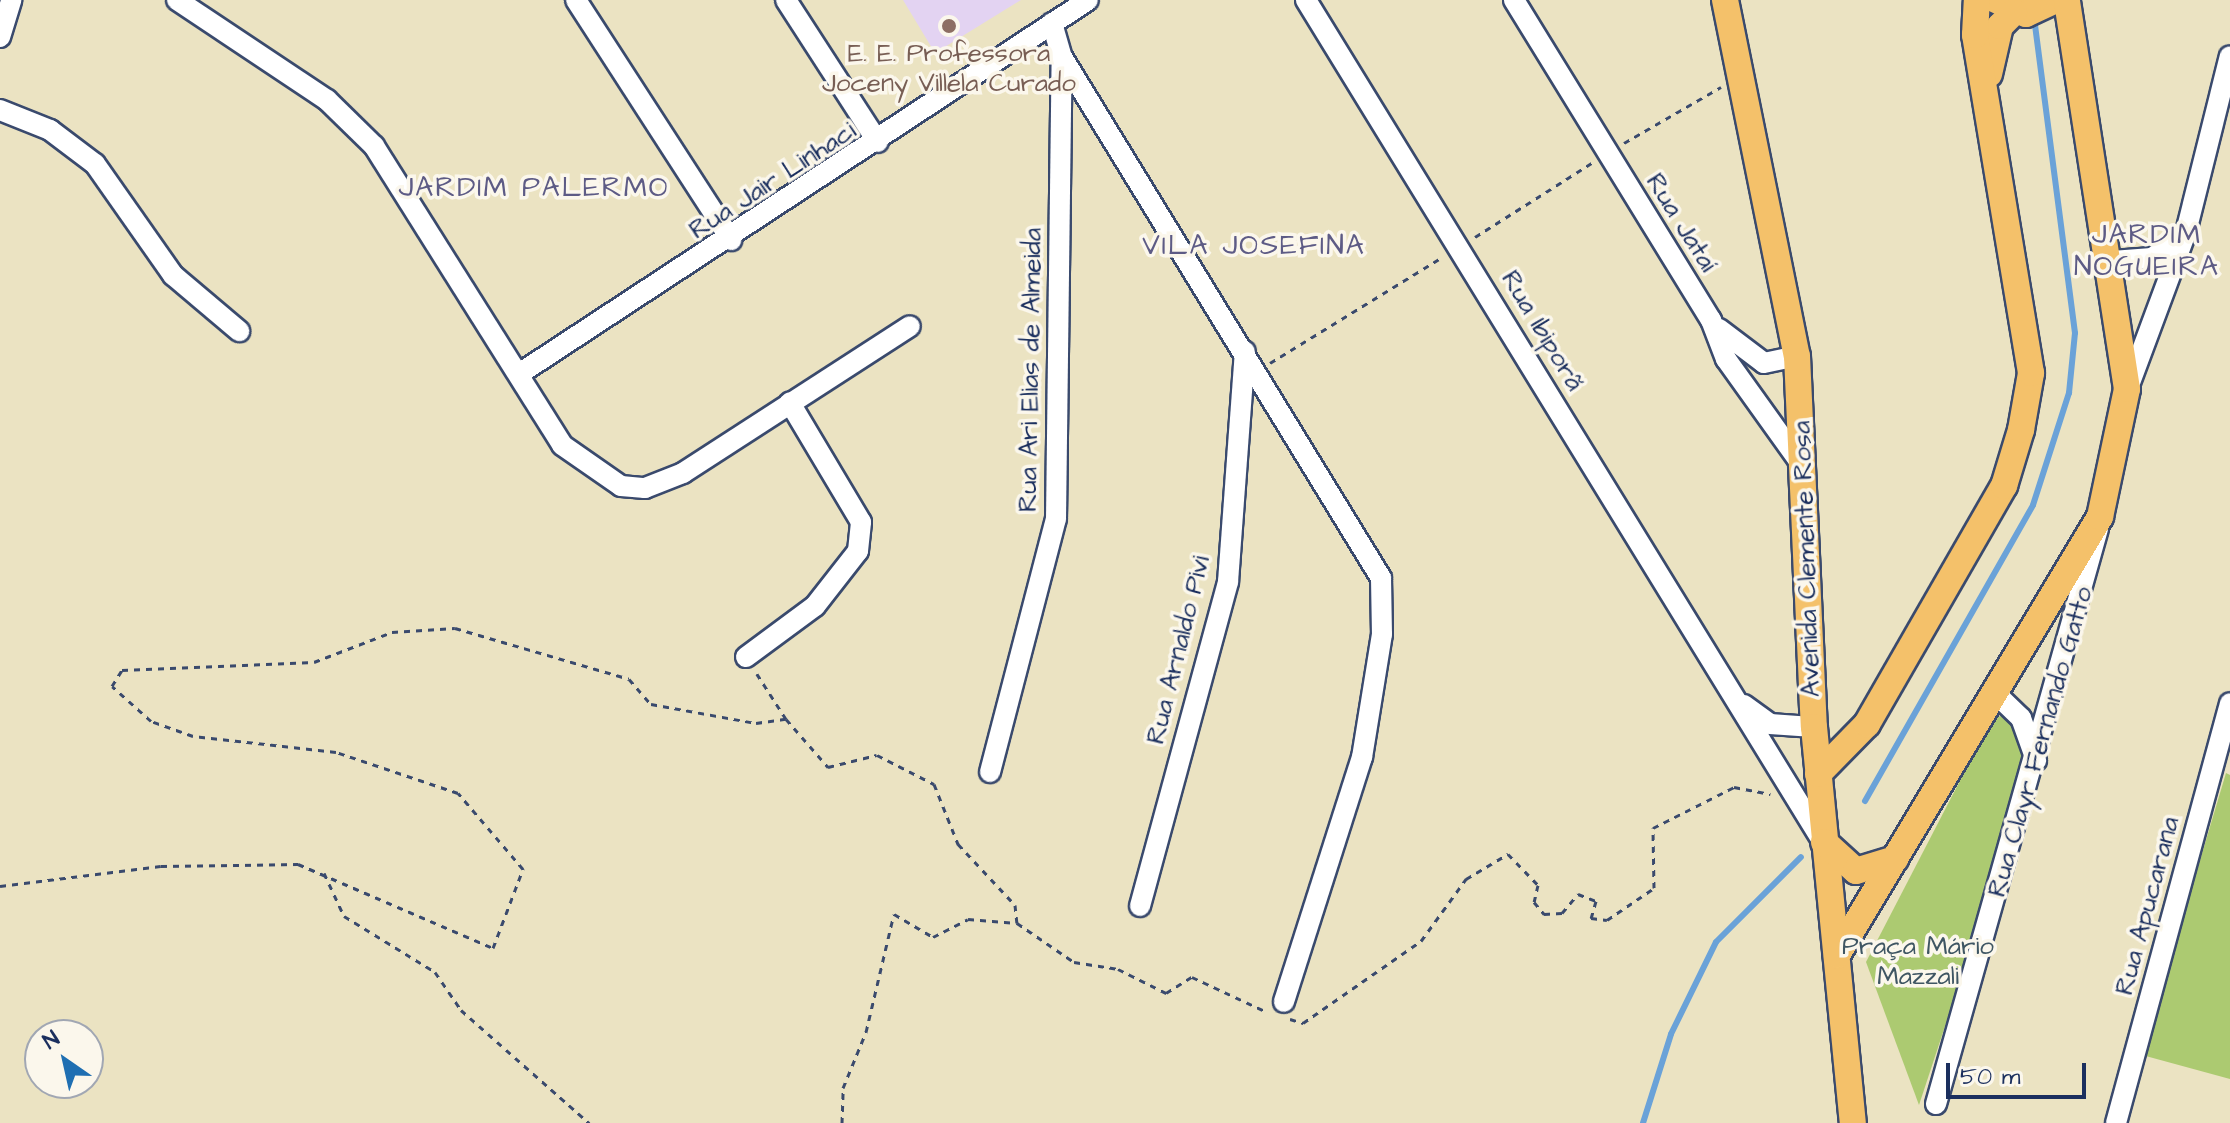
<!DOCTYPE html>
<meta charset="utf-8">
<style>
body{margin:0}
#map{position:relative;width:2230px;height:1123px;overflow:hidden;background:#ebe3c2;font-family:"Architects Daughter",sans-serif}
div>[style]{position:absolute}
.built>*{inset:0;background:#e3d3f2}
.green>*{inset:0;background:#acca71}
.stream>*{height:6px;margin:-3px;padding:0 3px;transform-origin:3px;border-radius:3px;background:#6aa2d8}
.path>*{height:3px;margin-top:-1.5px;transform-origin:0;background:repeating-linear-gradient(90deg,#3a4a6d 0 6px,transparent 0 12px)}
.roads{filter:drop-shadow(2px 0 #3a4a6d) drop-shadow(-2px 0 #3a4a6d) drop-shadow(0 2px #3a4a6d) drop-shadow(0 -2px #3a4a6d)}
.minor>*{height:20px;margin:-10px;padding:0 10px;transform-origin:10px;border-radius:10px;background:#fff}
.major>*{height:26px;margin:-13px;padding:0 13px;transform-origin:13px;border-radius:13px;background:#f4c16a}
.dots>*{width:22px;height:22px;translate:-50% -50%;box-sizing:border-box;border:4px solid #fbf7ec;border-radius:50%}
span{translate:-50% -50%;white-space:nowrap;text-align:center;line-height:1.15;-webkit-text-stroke:7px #fbf7ec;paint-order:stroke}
.education-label{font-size:26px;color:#785e54}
.street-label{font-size:26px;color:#1b2f5e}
.park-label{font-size:26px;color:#3f5663}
.neighbourhood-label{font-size:28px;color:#5d5b85;letter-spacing:2px}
.north{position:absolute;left:24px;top:1019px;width:80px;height:80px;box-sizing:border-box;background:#fbf7ec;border:2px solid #a1a7b3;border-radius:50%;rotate:326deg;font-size:22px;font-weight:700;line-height:32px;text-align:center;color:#1b2f5e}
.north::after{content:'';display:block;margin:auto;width:28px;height:36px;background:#1f6fb2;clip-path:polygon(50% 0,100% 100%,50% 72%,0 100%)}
.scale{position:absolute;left:1946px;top:1063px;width:140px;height:36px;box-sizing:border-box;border:4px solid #1b2f5e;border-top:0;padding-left:10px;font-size:24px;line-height:28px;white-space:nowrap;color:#1b2f5e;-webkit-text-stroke:6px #fbf7ec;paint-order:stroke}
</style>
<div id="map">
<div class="built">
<i style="clip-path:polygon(903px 0,1021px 0,935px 53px)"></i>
</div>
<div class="green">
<i style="clip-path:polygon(2003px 716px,2028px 735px,2015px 814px,1919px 1105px,1866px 962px,1993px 717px)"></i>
<i style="clip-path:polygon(2226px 773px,2230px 775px,2230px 1079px,2142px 1055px)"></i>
</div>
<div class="stream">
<i style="left:1865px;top:801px;width:340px;rotate:-60.4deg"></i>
<i style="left:2033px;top:505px;width:118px;rotate:-72.2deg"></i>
<i style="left:2069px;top:393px;width:60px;rotate:-84.3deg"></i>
<i style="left:2075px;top:333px;width:311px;rotate:-97.4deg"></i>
<i style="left:1643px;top:1123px;width:93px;rotate:-72.5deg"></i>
<i style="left:1671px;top:1034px;width:102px;rotate:-63.9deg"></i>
<i style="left:1716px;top:942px;width:120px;rotate:-45deg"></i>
</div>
<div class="path">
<i style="left:1624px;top:143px;width:112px;rotate:-30deg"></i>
<i style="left:1475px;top:237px;width:140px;rotate:-32.4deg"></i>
<i style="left:1270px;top:363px;width:201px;rotate:-31.6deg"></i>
<i style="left:786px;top:719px;width:64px;rotate:48.8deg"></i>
<i style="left:828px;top:767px;width:50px;rotate:-13.8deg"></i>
<i style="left:877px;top:755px;width:64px;rotate:27deg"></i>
<i style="left:934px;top:784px;width:65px;rotate:68.2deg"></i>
<i style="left:958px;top:844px;width:83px;rotate:46.9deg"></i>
<i style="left:1015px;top:905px;width:18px;rotate:84deg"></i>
<i style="left:324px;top:873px;width:47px;rotate:65.1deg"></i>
<i style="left:344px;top:916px;width:107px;rotate:31.6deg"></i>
<i style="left:435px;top:972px;width:46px;rotate:55.6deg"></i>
<i style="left:461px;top:1010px;width:171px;rotate:41.4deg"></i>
<i style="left:0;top:886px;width:162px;rotate:-7.1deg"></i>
<i style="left:161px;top:866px;width:137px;rotate:-0.8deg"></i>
<i style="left:298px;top:864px;width:212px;rotate:23.3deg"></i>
<i style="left:493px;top:948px;width:85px;rotate:-69.2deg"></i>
<i style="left:523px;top:869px;width:100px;rotate:-130.5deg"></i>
<i style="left:458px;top:793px;width:129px;rotate:-161.4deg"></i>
<i style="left:336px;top:752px;width:144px;rotate:-173.6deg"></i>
<i style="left:193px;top:736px;width:45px;rotate:-160.3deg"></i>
<i style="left:151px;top:721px;width:52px;rotate:-138.1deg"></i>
<i style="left:112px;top:686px;width:19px;rotate:-58deg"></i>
<i style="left:122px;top:670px;width:192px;rotate:-2.4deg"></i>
<i style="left:314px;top:662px;width:84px;rotate:-21deg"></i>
<i style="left:392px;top:632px;width:63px;rotate:-3.6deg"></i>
<i style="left:455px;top:628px;width:181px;rotate:16.3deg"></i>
<i style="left:629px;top:679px;width:33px;rotate:49deg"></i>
<i style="left:651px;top:704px;width:107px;rotate:10.3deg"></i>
<i style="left:756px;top:723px;width:30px;rotate:-8deg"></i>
<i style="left:786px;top:719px;width:54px;rotate:-122.8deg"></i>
<i style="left:1290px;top:1019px;width:14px;rotate:17deg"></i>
<i style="left:1303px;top:1023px;width:144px;rotate:-34.8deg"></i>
<i style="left:1421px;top:941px;width:77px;rotate:-54deg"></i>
<i style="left:1466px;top:879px;width:49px;rotate:-30.8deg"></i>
<i style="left:1508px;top:854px;width:43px;rotate:45.9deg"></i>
<i style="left:1538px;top:885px;width:17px;rotate:103deg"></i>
<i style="left:1534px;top:902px;width:16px;rotate:50deg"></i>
<i style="left:1544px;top:914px;width:18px;rotate:-3deg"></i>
<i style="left:1562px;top:913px;width:25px;rotate:-50deg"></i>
<i style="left:1578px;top:894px;width:19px;rotate:21deg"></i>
<i style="left:1596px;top:901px;width:18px;rotate:106deg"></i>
<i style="left:1591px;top:918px;width:16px;rotate:7deg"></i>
<i style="left:1607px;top:920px;width:57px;rotate:-34.2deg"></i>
<i style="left:1654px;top:888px;width:60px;rotate:-91deg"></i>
<i style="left:1653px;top:828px;width:91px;rotate:-26.8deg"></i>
<i style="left:1734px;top:787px;width:37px;rotate:11deg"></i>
<i style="left:842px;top:1123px;width:35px;rotate:-88deg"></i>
<i style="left:843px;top:1088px;width:61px;rotate:-67.7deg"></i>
<i style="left:866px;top:1032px;width:121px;rotate:-76.7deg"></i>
<i style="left:894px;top:914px;width:45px;rotate:30.5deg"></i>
<i style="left:933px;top:937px;width:39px;rotate:-27deg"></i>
<i style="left:968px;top:919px;width:49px;rotate:4.7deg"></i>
<i style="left:1017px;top:923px;width:69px;rotate:34.4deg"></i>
<i style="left:1074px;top:962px;width:45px;rotate:9deg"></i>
<i style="left:1118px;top:969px;width:54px;rotate:26.6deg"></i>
<i style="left:1166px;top:993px;width:31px;rotate:-32deg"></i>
<i style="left:1192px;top:977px;width:83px;rotate:25deg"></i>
</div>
<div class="roads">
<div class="minor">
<i style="left:177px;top:0;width:180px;rotate:33.7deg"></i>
<i style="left:327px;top:100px;width:66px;rotate:44.4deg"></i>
<i style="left:374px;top:146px;width:353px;rotate:57.8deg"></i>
<i style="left:562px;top:445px;width:72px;rotate:34.8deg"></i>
<i style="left:621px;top:486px;width:24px;rotate:5deg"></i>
<i style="left:645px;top:488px;width:41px;rotate:-21.5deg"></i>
<i style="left:683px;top:473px;width:270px;rotate:-32.9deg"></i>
<i style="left:576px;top:0;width:286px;rotate:57.1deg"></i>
<i style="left:786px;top:0;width:169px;rotate:57.1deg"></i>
<i style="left:1306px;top:0;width:988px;rotate:58.45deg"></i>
<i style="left:1514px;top:0;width:376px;rotate:58.4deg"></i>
<i style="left:1711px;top:320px;width:42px;rotate:69deg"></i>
<i style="left:1726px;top:359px;width:134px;rotate:54.4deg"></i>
<i style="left:1052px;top:23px;width:35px;rotate:74deg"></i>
<i style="left:1062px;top:57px;width:611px;rotate:58.52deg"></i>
<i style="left:1381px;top:578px;width:56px;rotate:89deg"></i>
<i style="left:1382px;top:634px;width:125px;rotate:99.2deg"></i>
<i style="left:1362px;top:757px;width:257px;rotate:107.7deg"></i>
<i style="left:0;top:37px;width:39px;rotate:-73deg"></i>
<i style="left:0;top:110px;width:54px;rotate:21.8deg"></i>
<i style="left:50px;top:130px;width:56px;rotate:37.1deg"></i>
<i style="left:95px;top:164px;width:136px;rotate:54.9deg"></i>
<i style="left:173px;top:275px;width:87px;rotate:40.3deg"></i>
<i style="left:2112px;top:261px;width:40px;rotate:-4.3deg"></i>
<i style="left:2152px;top:258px;width:39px;rotate:-36deg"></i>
<i style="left:1719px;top:329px;width:56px;rotate:37.1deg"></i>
<i style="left:1764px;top:363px;width:34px;rotate:-12deg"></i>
<i style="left:522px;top:372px;width:677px;rotate:-33.31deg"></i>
<i style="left:2128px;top:388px;width:166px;rotate:-69.6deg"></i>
<i style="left:2186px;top:232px;width:181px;rotate:-76deg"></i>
<i style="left:746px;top:657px;width:86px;rotate:-36.5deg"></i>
<i style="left:815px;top:606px;width:70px;rotate:-52deg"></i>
<i style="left:858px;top:551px;width:29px;rotate:-84deg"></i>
<i style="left:861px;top:522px;width:139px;rotate:-120.8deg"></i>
<i style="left:1996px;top:694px;width:35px;rotate:44deg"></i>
<i style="left:2021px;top:718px;width:45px;rotate:70.3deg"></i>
<i style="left:1744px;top:705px;width:32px;rotate:36deg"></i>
<i style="left:1770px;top:724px;width:44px;rotate:3.9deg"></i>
<i style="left:990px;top:772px;width:261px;rotate:-75.4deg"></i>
<i style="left:1056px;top:519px;width:462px;rotate:-89.3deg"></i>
<i style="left:1140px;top:906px;width:336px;rotate:-74.8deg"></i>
<i style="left:1228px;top:582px;width:231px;rotate:-85.8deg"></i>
<i style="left:1936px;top:1104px;width:597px;rotate:-74.27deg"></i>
<i style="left:2116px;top:1123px;width:435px;rotate:-74.8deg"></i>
</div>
<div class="major">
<i style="left:1725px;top:0;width:363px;rotate:78.6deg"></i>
<i style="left:1797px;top:356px;width:371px;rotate:87.4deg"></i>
<i style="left:1814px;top:727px;width:398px;rotate:84.4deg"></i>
<i style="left:1996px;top:0;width:33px;rotate:25deg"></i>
<i style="left:2026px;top:14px;width:33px;rotate:-25deg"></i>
<i style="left:1989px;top:74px;width:49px;rotate:-77.1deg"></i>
<i style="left:2000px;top:26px;width:20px;rotate:-45deg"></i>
<i style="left:1818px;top:774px;width:70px;rotate:-45.6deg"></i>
<i style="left:1867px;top:724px;width:275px;rotate:-60.1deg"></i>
<i style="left:2004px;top:486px;width:59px;rotate:-73.1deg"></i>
<i style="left:2021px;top:430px;width:58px;rotate:-80deg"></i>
<i style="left:2031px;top:373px;width:343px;rotate:-99.4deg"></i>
<i style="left:1975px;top:35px;width:35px;rotate:-87deg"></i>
<i style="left:1824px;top:842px;width:43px;rotate:42.2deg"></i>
<i style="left:1856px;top:871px;width:41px;rotate:-17.1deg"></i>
<i style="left:1837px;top:955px;width:511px;rotate:-59.02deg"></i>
<i style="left:2100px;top:517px;width:131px;rotate:-78.1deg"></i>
<i style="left:2127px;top:389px;width:394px;rotate:-98.8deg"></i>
</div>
</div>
<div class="dots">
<i style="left:949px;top:26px;background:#8d6e63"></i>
</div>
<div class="education-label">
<span style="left:949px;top:69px">E. E. Professora<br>Joceny Villela Curado</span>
</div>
<div class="street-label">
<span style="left:773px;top:181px;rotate:-33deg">Rua Jair Linhaci</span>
<span style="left:1681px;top:223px;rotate:58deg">Rua Jataí</span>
<span style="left:1542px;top:331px;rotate:59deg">Rua Ibiporã</span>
<span style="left:1031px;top:370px;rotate:-89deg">Rua Ari Elias de Almeida</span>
<span style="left:1807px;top:559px;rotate:-92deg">Avenida Clemente Rosa</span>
<span style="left:1179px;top:650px;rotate:-76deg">Rua Arnaldo Pivi</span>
<span style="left:2041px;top:742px;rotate:-74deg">Rua Clayr Fernando Gatto</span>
<span style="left:2148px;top:906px;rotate:-75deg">Rua Apucarana</span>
</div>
<div class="park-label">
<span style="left:1918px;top:962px">Praça Mário<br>Mazzali</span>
</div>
<div class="neighbourhood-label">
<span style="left:534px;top:188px">JARDIM PALERMO</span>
<span style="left:2147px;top:251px">JARDIM<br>NOGUEIRA</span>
<span style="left:1254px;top:246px">VILA JOSEFINA</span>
</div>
<div class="north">N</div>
<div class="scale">50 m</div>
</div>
